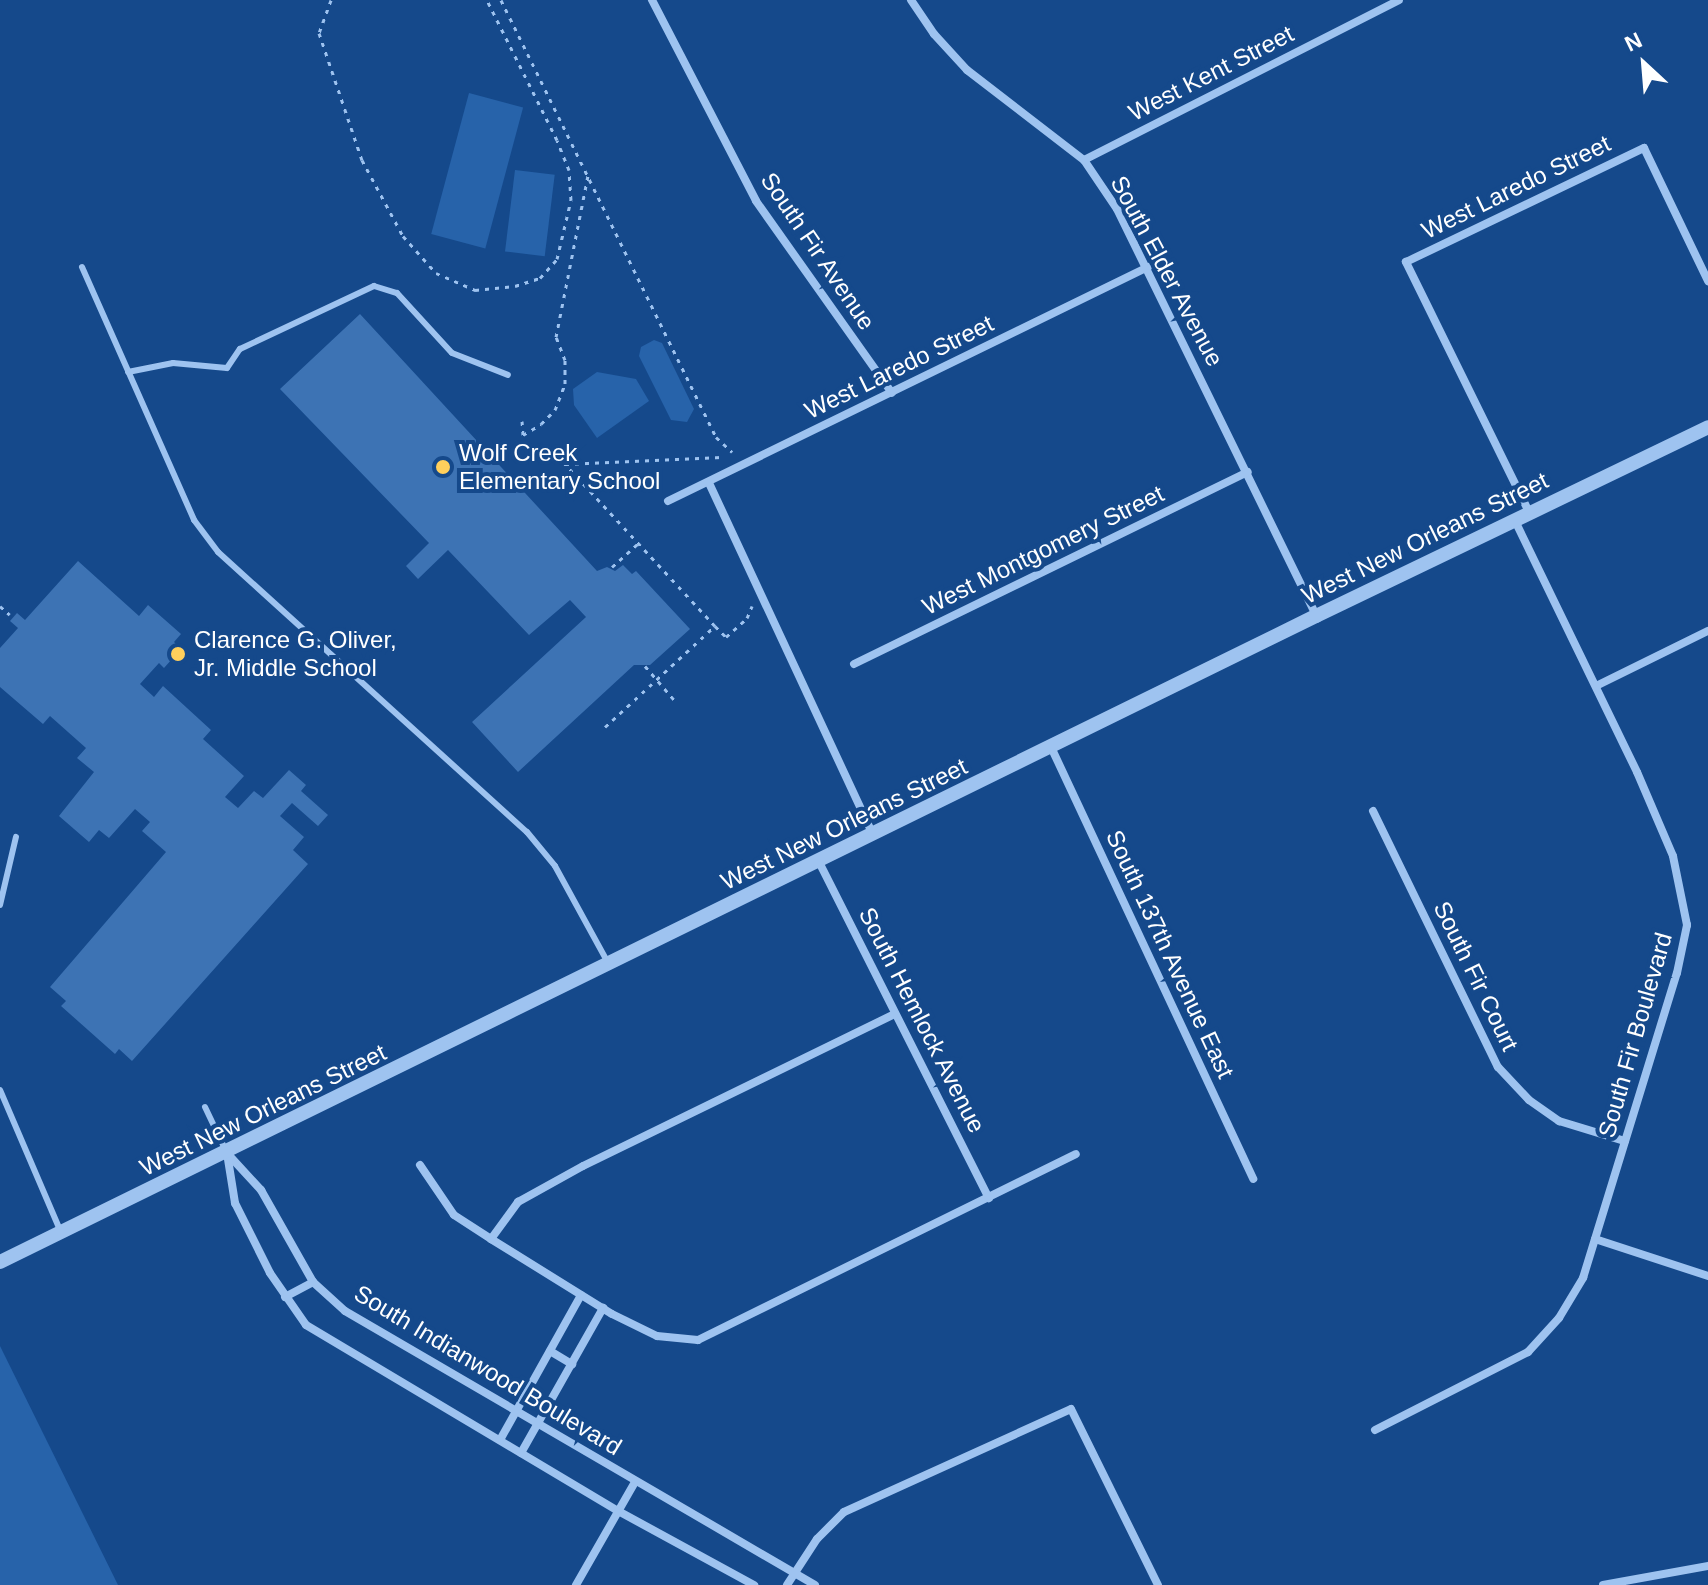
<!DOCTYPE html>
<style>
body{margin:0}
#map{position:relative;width:1708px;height:1585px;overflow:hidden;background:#15498b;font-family:Arial,sans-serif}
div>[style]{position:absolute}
.green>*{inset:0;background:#2763aa;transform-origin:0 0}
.building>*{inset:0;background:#3d73b4}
.path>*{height:3px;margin-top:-1.5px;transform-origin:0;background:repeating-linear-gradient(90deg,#9ec3f0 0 4px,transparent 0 10px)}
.service>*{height:6px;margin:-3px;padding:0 3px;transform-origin:3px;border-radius:3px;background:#9ec3f0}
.minor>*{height:8px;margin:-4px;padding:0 4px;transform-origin:4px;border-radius:4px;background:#9ec3f0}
.tertiary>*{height:14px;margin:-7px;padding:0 7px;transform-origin:7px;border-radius:7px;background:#9ec3f0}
.dots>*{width:22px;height:22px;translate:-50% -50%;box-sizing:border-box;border:4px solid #15498b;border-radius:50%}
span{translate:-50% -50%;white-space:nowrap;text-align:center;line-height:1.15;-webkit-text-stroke:8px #15498b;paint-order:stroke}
.street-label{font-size:24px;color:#fff}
.poi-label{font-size:24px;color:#fff}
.left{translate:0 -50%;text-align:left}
.north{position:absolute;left:1604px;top:24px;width:80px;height:80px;-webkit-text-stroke:6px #15498b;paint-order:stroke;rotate:334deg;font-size:22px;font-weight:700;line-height:32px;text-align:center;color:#fff}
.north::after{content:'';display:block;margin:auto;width:28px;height:36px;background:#fff;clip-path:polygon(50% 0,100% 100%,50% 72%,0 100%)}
</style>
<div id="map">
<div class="green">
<i style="left:469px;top:93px;width:56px;height:146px;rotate:15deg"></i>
<i style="left:515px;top:170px;width:40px;height:82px;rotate:7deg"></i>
<i style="clip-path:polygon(654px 340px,662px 343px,694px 409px,687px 422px,671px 420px,639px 356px,641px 347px)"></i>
<i style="clip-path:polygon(597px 372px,636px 379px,649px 401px,597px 438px,574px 405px,573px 389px)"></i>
<i style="clip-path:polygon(0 1346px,118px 1585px,0 1585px)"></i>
</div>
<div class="building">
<i style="clip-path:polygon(360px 314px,597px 571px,607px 567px,615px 571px,623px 565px,632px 574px,636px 571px,690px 629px,650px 665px,634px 665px,518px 772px,472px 722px,586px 617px,570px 600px,529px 635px,448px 550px,418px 579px,406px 566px,429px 543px,280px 389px)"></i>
<i style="clip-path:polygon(78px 561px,139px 616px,148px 605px,181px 634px,174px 642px,181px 649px,164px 668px,159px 663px,140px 684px,154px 697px,163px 686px,211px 730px,203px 739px,244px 776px,225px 797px,238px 808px,254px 791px,263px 798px,289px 770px,306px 785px,301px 791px,328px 815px,318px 826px,292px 803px,280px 816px,304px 837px,293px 850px,308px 864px,132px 1061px,119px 1049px,115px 1054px,61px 1006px,66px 1001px,50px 987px,166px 852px,142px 831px,150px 822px,135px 809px,109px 838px,99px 830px,89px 842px,59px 816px,94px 772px,77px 758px,86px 748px,50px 716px,43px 724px,0 687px,0 648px,18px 628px,10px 621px,17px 613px,25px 620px)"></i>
</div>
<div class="path">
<i style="left:331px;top:0;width:35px;rotate:110deg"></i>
<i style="left:319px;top:33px;width:134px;rotate:71.3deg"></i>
<i style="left:362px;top:160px;width:86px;rotate:61.7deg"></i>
<i style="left:403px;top:236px;width:50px;rotate:48.3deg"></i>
<i style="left:436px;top:273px;width:43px;rotate:23.6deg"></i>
<i style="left:475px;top:290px;width:40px;rotate:-5.7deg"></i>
<i style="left:515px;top:286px;width:26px;rotate:-18deg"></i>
<i style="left:540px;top:278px;width:25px;rotate:-48deg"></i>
<i style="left:557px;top:259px;width:61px;rotate:-76.7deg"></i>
<i style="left:571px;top:200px;width:30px;rotate:-94deg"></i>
<i style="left:569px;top:170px;width:32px;rotate:-112deg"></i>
<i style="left:557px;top:140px;width:157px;rotate:-116.6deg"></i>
<i style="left:501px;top:0;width:487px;rotate:63.8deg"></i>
<i style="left:716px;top:437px;width:22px;rotate:43deg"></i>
<i style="left:522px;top:421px;width:14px;rotate:86deg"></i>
<i style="left:523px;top:435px;width:21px;rotate:-31deg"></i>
<i style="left:541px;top:424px;width:20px;rotate:-45deg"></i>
<i style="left:555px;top:410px;width:28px;rotate:-69deg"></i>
<i style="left:565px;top:384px;width:24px;rotate:-90deg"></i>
<i style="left:565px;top:360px;width:25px;rotate:-111deg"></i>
<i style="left:556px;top:337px;width:165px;rotate:-78.8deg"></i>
<i style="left:612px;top:567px;width:36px;rotate:-42deg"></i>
<i style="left:0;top:606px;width:13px;rotate:42deg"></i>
<i style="left:715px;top:626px;width:221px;rotate:-132.8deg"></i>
<i style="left:565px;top:464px;width:157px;rotate:-2.6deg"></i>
<i style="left:645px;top:666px;width:48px;rotate:49.3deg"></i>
<i style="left:605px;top:727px;width:149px;rotate:-42.6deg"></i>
<i style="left:715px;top:626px;width:16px;rotate:45deg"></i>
<i style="left:726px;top:637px;width:28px;rotate:-42deg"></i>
<i style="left:747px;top:618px;width:13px;rotate:-67deg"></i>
</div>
<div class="service">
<i style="left:82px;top:267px;width:277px;rotate:66.1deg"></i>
<i style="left:194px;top:520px;width:40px;rotate:53deg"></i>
<i style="left:218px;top:552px;width:417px;rotate:42.2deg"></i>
<i style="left:527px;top:832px;width:44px;rotate:50.5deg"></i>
<i style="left:555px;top:866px;width:111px;rotate:61.3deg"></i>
<i style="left:128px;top:372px;width:46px;rotate:-11.3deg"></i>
<i style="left:173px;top:363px;width:54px;rotate:5.3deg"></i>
<i style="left:227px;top:368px;width:23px;rotate:-56deg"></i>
<i style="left:240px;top:349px;width:148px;rotate:-25.2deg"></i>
<i style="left:374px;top:286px;width:24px;rotate:17deg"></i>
<i style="left:397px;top:293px;width:81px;rotate:47.5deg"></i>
<i style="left:452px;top:353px;width:60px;rotate:21.4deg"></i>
<i style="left:0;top:905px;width:70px;rotate:-76.8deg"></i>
<i style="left:0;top:1090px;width:155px;rotate:66.8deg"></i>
<i style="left:205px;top:1107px;width:47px;rotate:64.5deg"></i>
</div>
<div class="minor">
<i style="left:652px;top:0;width:226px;rotate:62.6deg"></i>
<i style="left:756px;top:201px;width:235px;rotate:54.7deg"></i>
<i style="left:911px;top:0;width:41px;rotate:55.9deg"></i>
<i style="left:934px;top:34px;width:49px;rotate:47.5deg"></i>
<i style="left:967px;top:70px;width:148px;rotate:37.6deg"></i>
<i style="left:1084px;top:160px;width:59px;rotate:56deg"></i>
<i style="left:1117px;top:209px;width:453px;rotate:63.9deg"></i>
<i style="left:1084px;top:160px;width:353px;rotate:-26.9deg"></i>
<i style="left:709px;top:483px;width:386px;rotate:65deg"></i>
<i style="left:668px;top:501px;width:534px;rotate:-25.99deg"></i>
<i style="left:1529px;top:512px;width:279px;rotate:-116.2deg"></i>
<i style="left:1406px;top:262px;width:264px;rotate:-25.6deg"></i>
<i style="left:1644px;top:148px;width:148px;rotate:64.3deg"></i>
<i style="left:854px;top:664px;width:438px;rotate:-26deg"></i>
<i style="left:1596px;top:686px;width:125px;rotate:-26.2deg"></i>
<i style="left:1051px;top:747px;width:477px;rotate:64.9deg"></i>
<i style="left:1373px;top:811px;width:285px;rotate:64deg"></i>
<i style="left:1498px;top:1067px;width:45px;rotate:46.8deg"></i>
<i style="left:1529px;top:1100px;width:37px;rotate:35deg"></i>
<i style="left:1559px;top:1121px;width:69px;rotate:16.9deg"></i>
<i style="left:818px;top:860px;width:379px;rotate:63.2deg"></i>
<i style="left:226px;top:1152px;width:52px;rotate:47.4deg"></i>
<i style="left:261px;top:1190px;width:106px;rotate:60.5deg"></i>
<i style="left:313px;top:1282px;width:43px;rotate:42.2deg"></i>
<i style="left:345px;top:1311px;width:544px;rotate:30.24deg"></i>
<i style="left:227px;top:1153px;width:51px;rotate:80.9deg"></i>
<i style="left:235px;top:1203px;width:78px;rotate:63.4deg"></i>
<i style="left:270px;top:1273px;width:63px;rotate:55.3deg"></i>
<i style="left:306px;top:1325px;width:365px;rotate:30.8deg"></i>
<i style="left:620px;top:1512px;width:153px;rotate:28.6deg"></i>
<i style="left:420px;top:1165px;width:60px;rotate:55.8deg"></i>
<i style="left:454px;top:1215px;width:44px;rotate:33deg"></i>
<i style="left:491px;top:1239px;width:142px;rotate:31.8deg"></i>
<i style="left:612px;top:1314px;width:50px;rotate:26.1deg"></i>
<i style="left:657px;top:1336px;width:41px;rotate:5.6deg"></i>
<i style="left:698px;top:1340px;width:421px;rotate:-26.2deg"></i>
<i style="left:491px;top:1239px;width:46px;rotate:-53.9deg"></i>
<i style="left:518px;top:1202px;width:74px;rotate:-29deg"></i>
<i style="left:583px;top:1166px;width:347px;rotate:-26deg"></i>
<i style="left:1595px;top:1239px;width:119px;rotate:18.1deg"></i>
<i style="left:285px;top:1297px;width:32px;rotate:-28deg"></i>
<i style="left:550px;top:1351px;width:26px;rotate:31deg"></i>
<i style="left:1375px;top:1430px;width:172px;rotate:-27deg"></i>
<i style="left:1528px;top:1352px;width:46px;rotate:-47.6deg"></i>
<i style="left:1559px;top:1318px;width:47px;rotate:-59deg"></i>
<i style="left:1583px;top:1278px;width:319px;rotate:-72.9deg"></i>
<i style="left:1677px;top:973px;width:49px;rotate:-78.2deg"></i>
<i style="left:1687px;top:925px;width:70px;rotate:-101.5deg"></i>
<i style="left:1673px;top:856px;width:91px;rotate:-113.2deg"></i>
<i style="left:1637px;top:772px;width:279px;rotate:-115.9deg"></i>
<i style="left:500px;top:1440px;width:166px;rotate:-60.8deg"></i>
<i style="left:521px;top:1453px;width:167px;rotate:-60.5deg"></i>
<i style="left:576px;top:1585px;width:119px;rotate:-60.2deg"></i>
<i style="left:787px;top:1585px;width:55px;rotate:-56.9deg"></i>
<i style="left:817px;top:1539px;width:38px;rotate:-45deg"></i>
<i style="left:844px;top:1512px;width:249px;rotate:-24.4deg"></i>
<i style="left:1071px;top:1409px;width:196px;rotate:63.7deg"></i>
<i style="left:1603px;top:1585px;width:107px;rotate:-10.3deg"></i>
</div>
<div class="tertiary">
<i style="left:0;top:1262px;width:1466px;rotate:-26.15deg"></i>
<i style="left:1316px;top:616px;width:435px;rotate:-25.7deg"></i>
</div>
<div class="dots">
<i style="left:443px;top:467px;background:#ffcf5c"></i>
<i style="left:178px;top:654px;background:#ffcf5c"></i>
</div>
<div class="street-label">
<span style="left:1211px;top:73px;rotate:-27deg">West Kent Street</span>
<span style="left:1516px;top:187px;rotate:-26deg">West Laredo Street</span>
<span style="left:818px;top:251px;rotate:56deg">South Fir Avenue</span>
<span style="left:1167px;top:271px;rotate:62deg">South Elder Avenue</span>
<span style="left:899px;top:367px;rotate:-26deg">West Laredo Street</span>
<span style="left:1425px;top:538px;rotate:-26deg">West New Orleans Street</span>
<span style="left:1043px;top:550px;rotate:-26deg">West Montgomery Street</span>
<span style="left:844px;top:824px;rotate:-26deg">West New Orleans Street</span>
<span style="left:1170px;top:954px;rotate:65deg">South 137th Avenue East</span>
<span style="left:1476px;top:976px;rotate:64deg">South Fir Court</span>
<span style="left:922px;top:1020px;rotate:63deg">South Hemlock Avenue</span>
<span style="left:1635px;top:1035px;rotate:-74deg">South Fir Boulevard</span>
<span style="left:263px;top:1110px;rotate:-26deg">West New Orleans Street</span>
<span style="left:488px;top:1370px;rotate:31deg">South Indianwood Boulevard</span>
</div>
<div class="poi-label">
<span class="left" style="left:459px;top:467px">Wolf Creek<br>Elementary School</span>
<span class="left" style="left:194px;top:654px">Clarence G. Oliver,<br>Jr. Middle School</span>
</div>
<div class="north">N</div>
</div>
